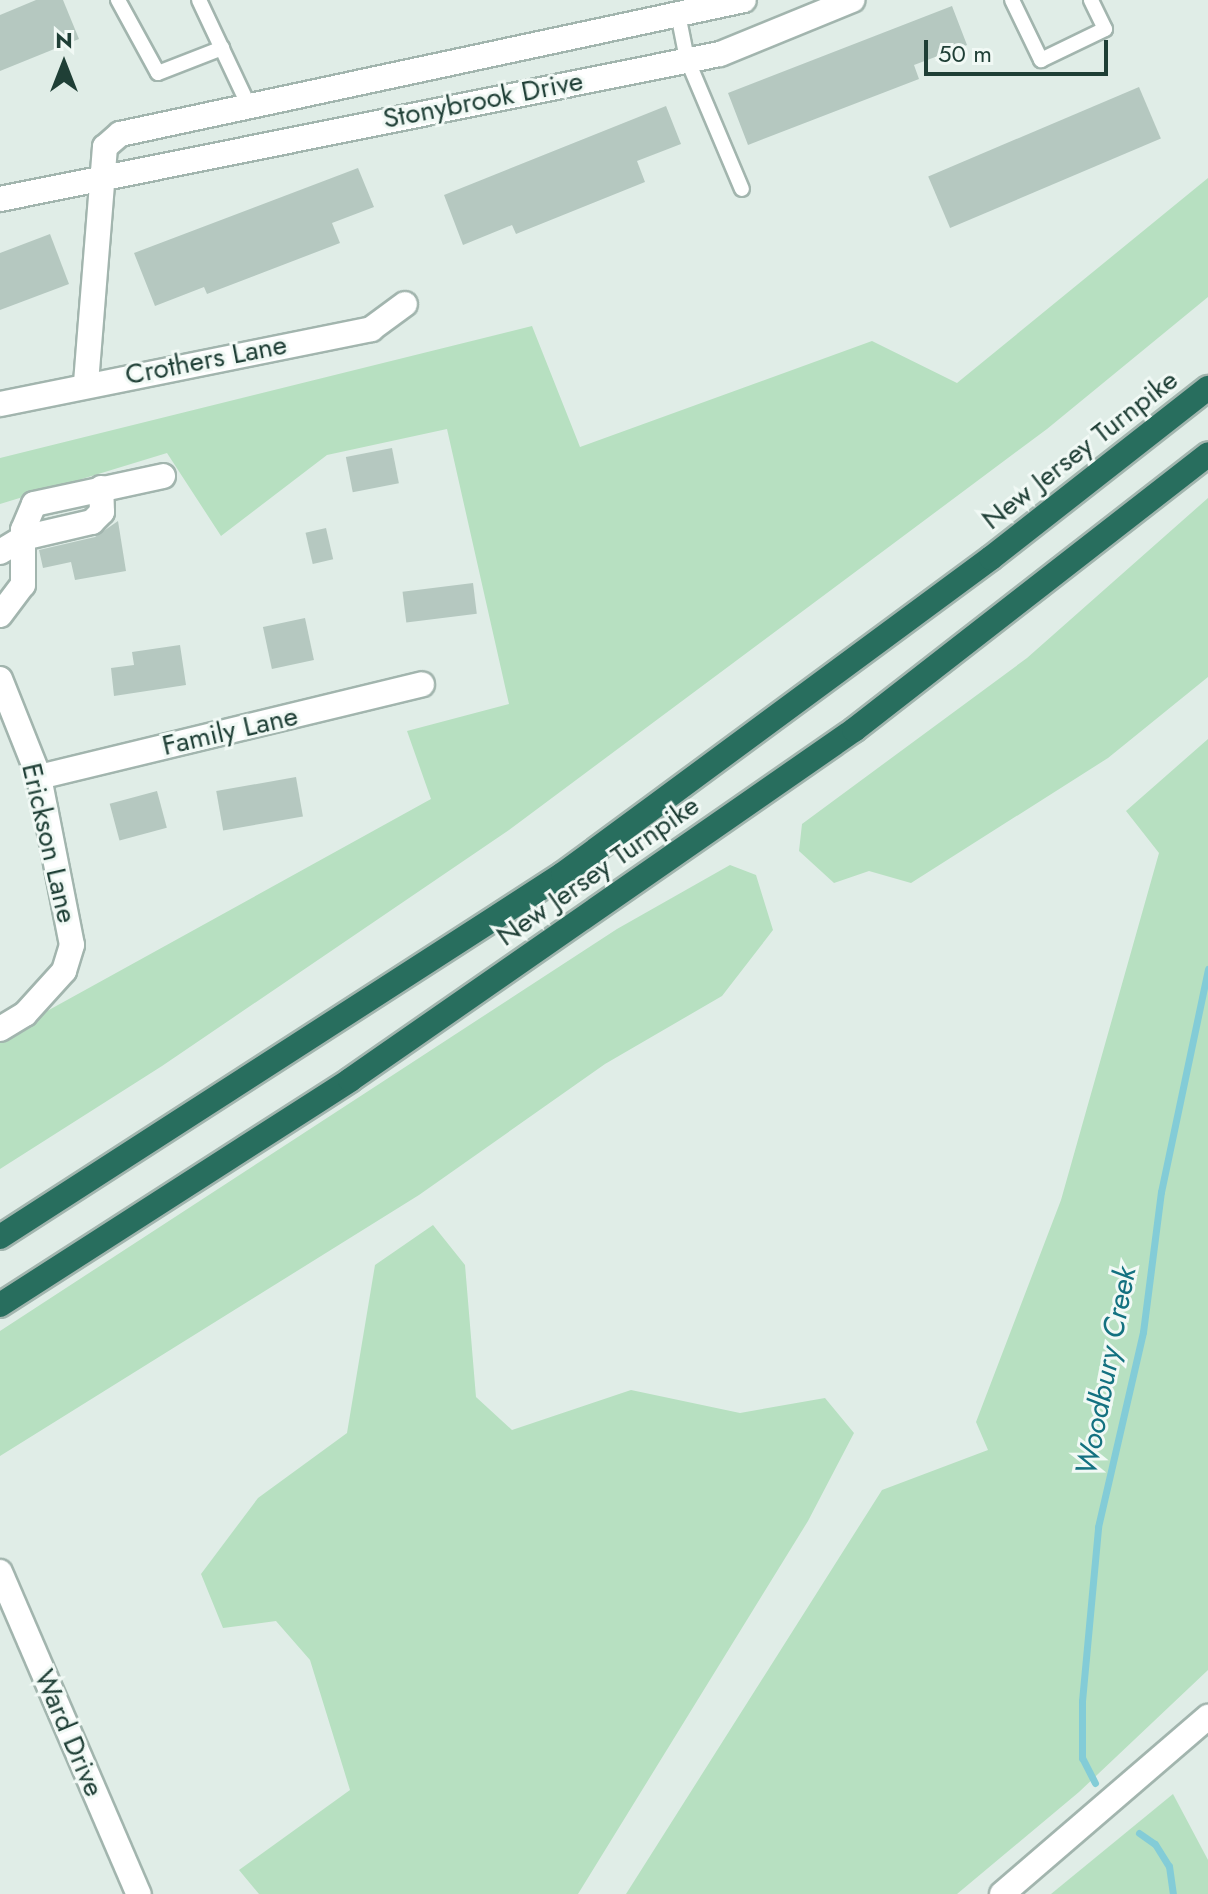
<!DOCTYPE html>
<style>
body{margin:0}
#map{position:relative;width:1208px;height:1894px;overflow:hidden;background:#e0ede7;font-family:Jost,sans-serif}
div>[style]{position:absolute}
.green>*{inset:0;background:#b7e0c1}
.stream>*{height:7px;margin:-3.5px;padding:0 3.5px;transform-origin:3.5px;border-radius:3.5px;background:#83ccd7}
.building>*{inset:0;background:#b5c8c0;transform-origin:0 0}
.roads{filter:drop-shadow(2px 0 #a2b5ae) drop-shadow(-2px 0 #a2b5ae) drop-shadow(0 2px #a2b5ae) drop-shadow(0 -2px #a2b5ae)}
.lane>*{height:14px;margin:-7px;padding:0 7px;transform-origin:7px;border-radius:7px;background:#fff}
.street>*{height:24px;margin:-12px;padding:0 12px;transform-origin:12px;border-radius:12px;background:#fff}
.highway>*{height:24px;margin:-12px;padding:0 12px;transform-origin:12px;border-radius:12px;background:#286e5e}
span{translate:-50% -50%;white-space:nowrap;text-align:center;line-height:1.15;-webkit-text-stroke:6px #f1f9f5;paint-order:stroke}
.street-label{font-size:28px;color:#1f3f36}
.water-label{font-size:30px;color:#137180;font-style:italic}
.north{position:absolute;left:24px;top:24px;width:80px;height:80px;-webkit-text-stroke:6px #f1f9f5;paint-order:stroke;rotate:0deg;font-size:22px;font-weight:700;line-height:32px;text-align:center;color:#1f3f36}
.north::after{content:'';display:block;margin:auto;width:28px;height:36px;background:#1f3f36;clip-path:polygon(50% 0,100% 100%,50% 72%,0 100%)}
.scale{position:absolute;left:924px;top:40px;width:184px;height:36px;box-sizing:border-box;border:4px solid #1f3f36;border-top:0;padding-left:10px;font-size:24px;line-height:28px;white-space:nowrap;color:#1f3f36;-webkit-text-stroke:6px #f1f9f5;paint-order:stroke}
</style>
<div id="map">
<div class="green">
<i style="clip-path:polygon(1208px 178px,1208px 297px,1047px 429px,509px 830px,162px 1066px,0 1169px,0 1037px,431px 799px,407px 731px,509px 704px,447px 429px,327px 455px,221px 536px,167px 453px,0 504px,0 458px,532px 326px,580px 447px,872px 341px,957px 383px)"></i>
<i style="clip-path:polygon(1208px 498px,1208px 677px,1108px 758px,911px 883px,869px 871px,834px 883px,799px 851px,802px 824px,1027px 658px)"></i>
<i style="clip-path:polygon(1208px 739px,1208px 1670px,1079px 1792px,957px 1894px,626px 1894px,882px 1490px,988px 1450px,976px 1422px,1061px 1200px,1159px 853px,1126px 811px)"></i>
<i style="clip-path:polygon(730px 865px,756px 875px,773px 930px,722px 996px,605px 1064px,419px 1195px,0 1456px,0 1331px,617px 929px)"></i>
<i style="clip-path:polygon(433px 1225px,465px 1265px,476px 1397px,512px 1430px,631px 1390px,740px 1413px,825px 1398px,854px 1433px,808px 1521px,578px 1894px,259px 1894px,239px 1870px,350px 1790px,310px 1660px,276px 1621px,223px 1628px,201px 1574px,258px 1498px,347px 1433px,375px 1265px)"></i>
<i style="clip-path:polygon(1173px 1794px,1208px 1860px,1208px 1894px,1051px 1894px)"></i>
</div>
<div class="stream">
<i style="left:1095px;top:1783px;width:28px;rotate:-117deg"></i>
<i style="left:1082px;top:1758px;width:57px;rotate:-90deg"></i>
<i style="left:1082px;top:1701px;width:175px;rotate:-84.7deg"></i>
<i style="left:1098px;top:1527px;width:200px;rotate:-77deg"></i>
<i style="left:1143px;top:1332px;width:141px;rotate:-82.7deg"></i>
<i style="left:1161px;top:1192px;width:228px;rotate:-78.1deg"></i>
<i style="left:1139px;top:1833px;width:19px;rotate:35deg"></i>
<i style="left:1155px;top:1844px;width:26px;rotate:58deg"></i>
<i style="left:1169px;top:1866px;width:28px;rotate:82deg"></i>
</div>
<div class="building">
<i style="clip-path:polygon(36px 0,63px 0,79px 39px,0 71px,0 15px)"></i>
<i style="clip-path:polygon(952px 6px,967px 45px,914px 65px,919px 79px,748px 145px,728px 93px)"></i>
<i style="left:1139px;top:87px;width:56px;height:229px;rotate:67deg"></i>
<i style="clip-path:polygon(666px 106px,681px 144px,637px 161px,645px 182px,516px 234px,512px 225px,463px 245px,444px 195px)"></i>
<i style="clip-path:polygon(358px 168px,374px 207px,332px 223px,340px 243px,207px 294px,204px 287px,155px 306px,134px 253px)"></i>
<i style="clip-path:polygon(50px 234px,69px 284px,0 310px,0 253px)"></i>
<i style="left:392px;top:448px;width:36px;height:47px;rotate:79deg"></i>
<i style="clip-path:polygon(118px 521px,126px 571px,75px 580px,71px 562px,43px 568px,39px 550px,95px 537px)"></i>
<i style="left:326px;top:528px;width:32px;height:21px;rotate:77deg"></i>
<i style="left:473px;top:583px;width:31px;height:71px;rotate:83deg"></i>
<i style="left:305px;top:618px;width:43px;height:43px;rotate:78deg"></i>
<i style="clip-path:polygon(180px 645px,186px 685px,114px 696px,111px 668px,134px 665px,132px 652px)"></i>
<i style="left:296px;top:777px;width:40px;height:81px;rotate:80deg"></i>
<i style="left:157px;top:791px;width:38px;height:49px;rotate:75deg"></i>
</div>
<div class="roads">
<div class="lane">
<i style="left:118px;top:0;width:83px;rotate:61.3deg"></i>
<i style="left:158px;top:73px;width:69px;rotate:-21.3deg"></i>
<i style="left:199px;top:0;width:115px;rotate:64.8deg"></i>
<i style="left:1012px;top:0;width:67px;rotate:64.2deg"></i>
<i style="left:1041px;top:60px;width:71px;rotate:-25.8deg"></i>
<i style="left:1105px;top:29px;width:32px;rotate:-116deg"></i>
<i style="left:678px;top:14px;width:46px;rotate:78.7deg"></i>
<i style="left:687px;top:59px;width:141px;rotate:67.1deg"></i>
</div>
<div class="street">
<i style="left:0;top:199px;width:734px;rotate:-11.39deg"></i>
<i style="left:720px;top:54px;width:143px;rotate:-22.2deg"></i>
<i style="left:86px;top:383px;width:237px;rotate:-85.4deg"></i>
<i style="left:105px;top:147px;width:20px;rotate:-41deg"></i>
<i style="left:120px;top:134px;width:638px;rotate:-12.12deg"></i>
<i style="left:0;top:404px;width:379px;rotate:-11.4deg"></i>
<i style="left:371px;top:329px;width:42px;rotate:-36.3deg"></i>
<i style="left:0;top:552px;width:27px;rotate:-31deg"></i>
<i style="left:23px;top:538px;width:71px;rotate:-13.1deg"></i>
<i style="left:92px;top:522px;width:14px;rotate:-45deg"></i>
<i style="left:102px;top:512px;width:24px;rotate:-92deg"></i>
<i style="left:0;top:615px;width:38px;rotate:-53deg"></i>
<i style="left:23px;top:585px;width:55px;rotate:-90deg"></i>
<i style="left:23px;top:530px;width:28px;rotate:-67deg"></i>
<i style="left:34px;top:504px;width:132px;rotate:-12.2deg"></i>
<i style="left:0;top:679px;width:105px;rotate:68.3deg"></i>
<i style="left:39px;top:777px;width:171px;rotate:78.9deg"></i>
<i style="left:72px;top:945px;width:27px;rotate:107deg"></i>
<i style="left:64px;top:971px;width:58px;rotate:132.2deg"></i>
<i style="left:25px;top:1014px;width:29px;rotate:149deg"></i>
<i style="left:39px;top:777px;width:394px;rotate:-13.6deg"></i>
<i style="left:0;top:1572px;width:351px;rotate:66.7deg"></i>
<i style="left:1002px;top:1894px;width:272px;rotate:-40.7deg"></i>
</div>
<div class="highway">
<i style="left:0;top:1237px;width:670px;rotate:-32.81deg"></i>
<i style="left:563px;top:874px;width:532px;rotate:-36.44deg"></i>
<i style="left:991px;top:558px;width:276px;rotate:-38.1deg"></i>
<i style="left:0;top:1305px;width:416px;rotate:-32.7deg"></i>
<i style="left:350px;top:1080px;width:614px;rotate:-34.78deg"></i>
<i style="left:854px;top:730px;width:449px;rotate:-37.9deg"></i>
</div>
</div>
<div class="street-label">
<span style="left:483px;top:100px;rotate:-11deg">Stonybrook Drive</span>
<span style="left:206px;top:360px;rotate:-11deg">Crothers Lane</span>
<span style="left:1080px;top:450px;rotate:-38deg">New Jersey Turnpike</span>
<span style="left:230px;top:731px;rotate:-13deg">Family Lane</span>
<span style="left:49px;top:843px;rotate:77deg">Erickson Lane</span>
<span style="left:598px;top:871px;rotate:-35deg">New Jersey Turnpike</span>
<span style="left:69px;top:1733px;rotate:67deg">Ward Drive</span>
</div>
<div class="water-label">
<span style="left:1106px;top:1371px;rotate:-79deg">Woodbury Creek</span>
</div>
<div class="north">N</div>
<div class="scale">50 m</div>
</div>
